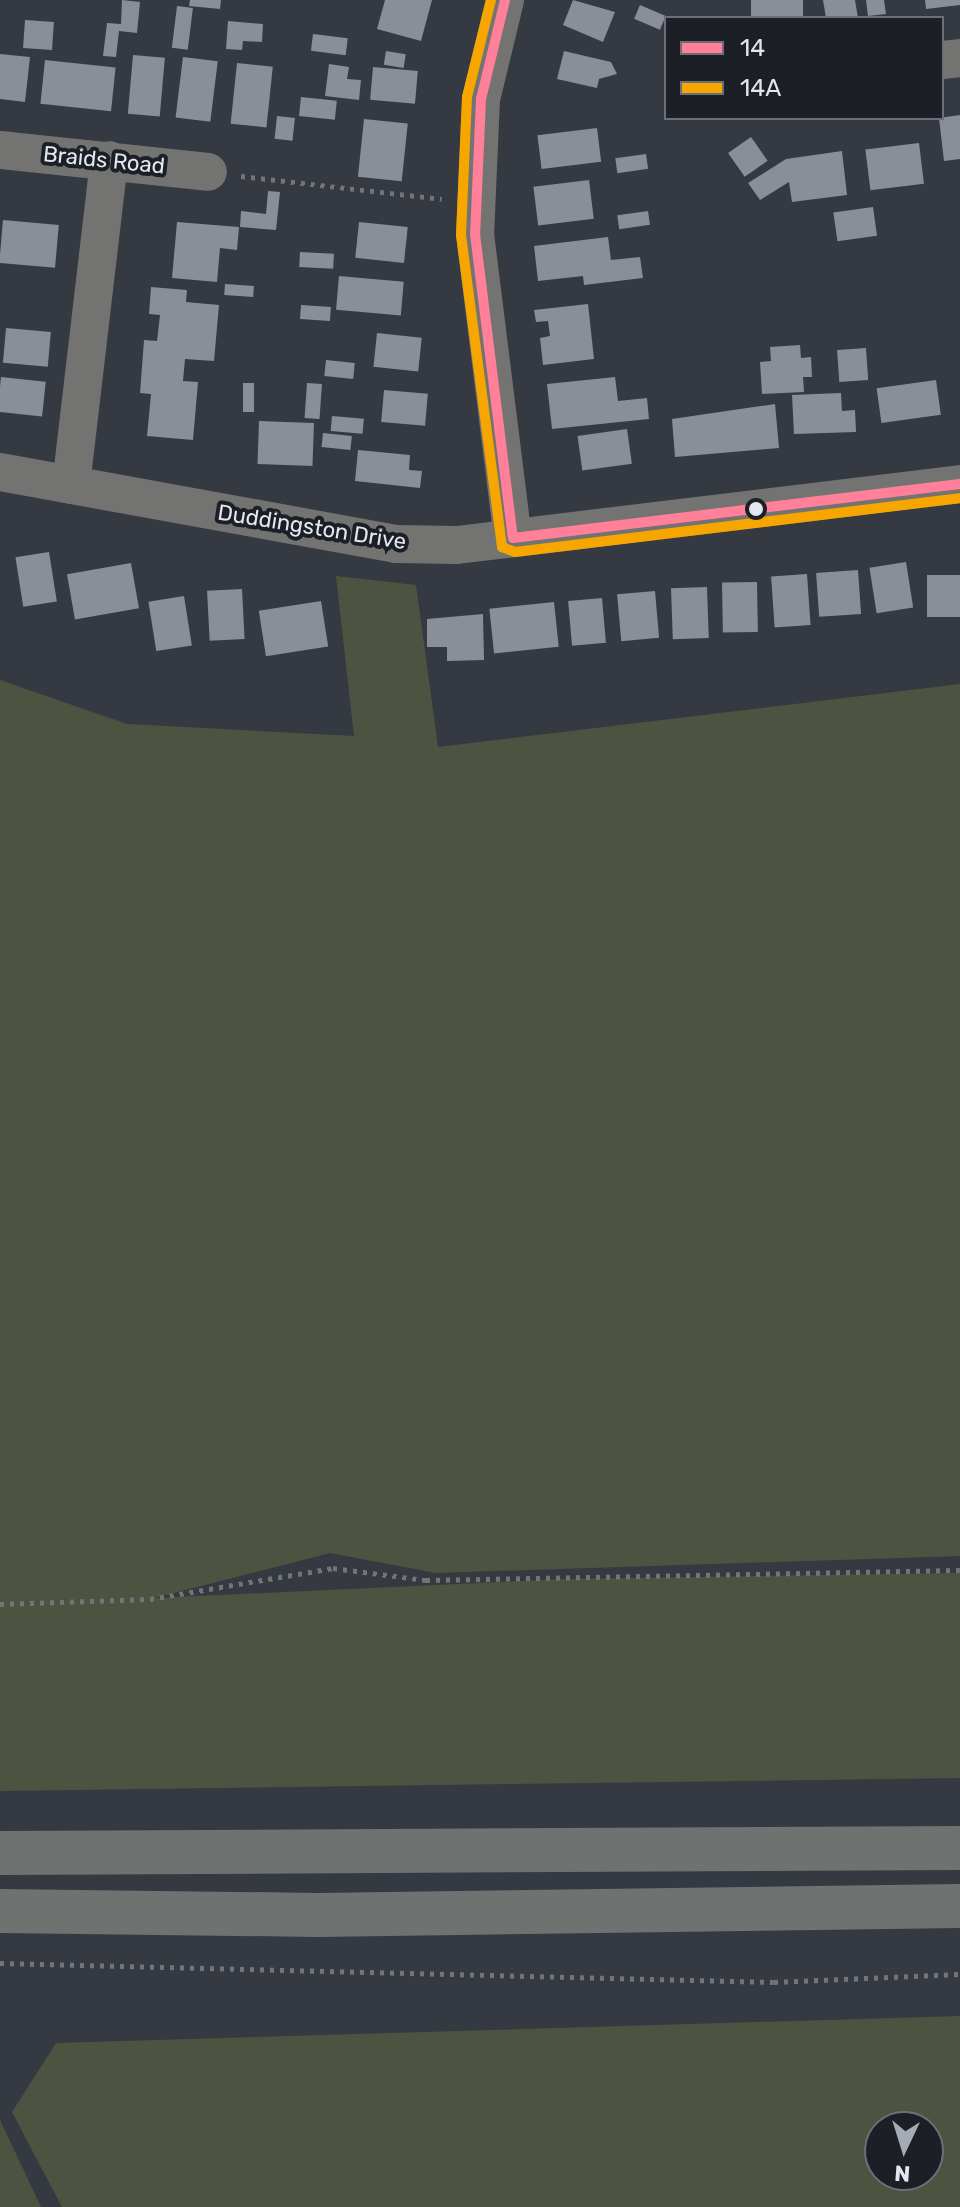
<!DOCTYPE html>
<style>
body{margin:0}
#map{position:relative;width:960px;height:2207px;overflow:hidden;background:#353941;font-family:Rubik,sans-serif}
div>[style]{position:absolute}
.green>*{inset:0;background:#4e5341}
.building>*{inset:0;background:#898e98;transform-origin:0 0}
.path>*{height:5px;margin-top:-2.5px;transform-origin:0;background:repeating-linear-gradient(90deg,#737475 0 4px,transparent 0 10px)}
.street>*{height:38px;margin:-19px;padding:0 19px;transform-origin:19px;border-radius:19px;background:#737471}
.highway>*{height:44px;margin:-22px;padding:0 22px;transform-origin:22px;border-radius:22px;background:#6f7271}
.bus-1>*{height:10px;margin:-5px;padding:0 5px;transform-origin:5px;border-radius:5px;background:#ff8098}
.bus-2>*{height:10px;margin:-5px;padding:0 5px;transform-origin:5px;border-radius:5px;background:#f7a600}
.dots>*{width:22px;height:22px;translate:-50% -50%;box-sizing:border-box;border:4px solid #1c1f26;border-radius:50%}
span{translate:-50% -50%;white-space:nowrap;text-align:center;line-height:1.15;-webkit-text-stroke:8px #1c1f26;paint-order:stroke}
.street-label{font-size:22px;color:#e2e7f0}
.legend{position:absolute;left:664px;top:16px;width:280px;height:104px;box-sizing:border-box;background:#1c1f26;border:2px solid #6b6f77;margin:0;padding:10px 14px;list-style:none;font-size:24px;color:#e2e7f0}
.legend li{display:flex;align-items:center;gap:16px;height:40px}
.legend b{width:40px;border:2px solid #6b6f77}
.north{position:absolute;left:864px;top:2111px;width:80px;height:80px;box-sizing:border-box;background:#1c1f26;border:2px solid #6b6f77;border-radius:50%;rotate:184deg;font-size:22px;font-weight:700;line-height:32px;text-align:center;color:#e2e7f0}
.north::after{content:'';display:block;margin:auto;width:28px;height:36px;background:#a5aab3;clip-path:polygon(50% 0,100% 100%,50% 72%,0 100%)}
</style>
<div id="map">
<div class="green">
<i style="clip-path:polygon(336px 576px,416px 585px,438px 747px,960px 684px,960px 1556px,436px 1573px,330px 1553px,154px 1598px,565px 1579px,960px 1573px,960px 1778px,0 1791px,0 680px,127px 724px,354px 736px)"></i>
<i style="clip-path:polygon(evenodd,960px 2016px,960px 2207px,62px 2207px,12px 2112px,56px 2043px,960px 2016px,880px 2127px,928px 2127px,928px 2175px,880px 2175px,880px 2127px)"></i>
<i style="clip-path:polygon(0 2120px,41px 2207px,0 2207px)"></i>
</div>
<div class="building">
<i style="clip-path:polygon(122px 0,140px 2px,137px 33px,119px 31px,116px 57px,103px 56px,107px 23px,121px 24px)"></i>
<i style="clip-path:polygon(190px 0,221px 0,220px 9px,189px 6px)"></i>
<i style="clip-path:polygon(385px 0,432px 0,421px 41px,377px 29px)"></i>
<i style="clip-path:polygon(573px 0,615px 12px,603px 42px,563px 25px)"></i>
<i style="left:751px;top:0;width:52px;height:18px"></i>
<i style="clip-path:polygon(823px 0,855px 0,858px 18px,826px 18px)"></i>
<i style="clip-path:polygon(866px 0,884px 0,886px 14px,868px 16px)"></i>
<i style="clip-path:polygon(925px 0,960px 0,960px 5px,926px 9px)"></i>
<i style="left:640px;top:5px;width:28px;height:15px;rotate:23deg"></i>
<i style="left:177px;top:6px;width:16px;height:42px;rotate:7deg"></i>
<i style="left:25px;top:20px;width:29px;height:28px;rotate:4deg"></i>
<i style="clip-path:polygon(228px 21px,263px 24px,262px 42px,243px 41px,242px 50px,226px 49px)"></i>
<i style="left:313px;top:34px;width:35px;height:17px;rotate:7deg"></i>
<i style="left:386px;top:51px;width:20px;height:14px;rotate:9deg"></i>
<i style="clip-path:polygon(564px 51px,611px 62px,617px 74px,599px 79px,597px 88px,557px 79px)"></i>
<i style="clip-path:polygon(0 54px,30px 57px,25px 102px,0 99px)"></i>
<i style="left:133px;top:55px;width:32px;height:59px;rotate:5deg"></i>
<i style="left:183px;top:57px;width:35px;height:61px;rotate:7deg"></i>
<i style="left:45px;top:60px;width:71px;height:44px;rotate:6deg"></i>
<i style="left:237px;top:63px;width:36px;height:61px;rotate:6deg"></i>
<i style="clip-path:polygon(329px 64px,349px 67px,347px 79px,361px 80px,359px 100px,325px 96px)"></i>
<i style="left:373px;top:67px;width:45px;height:33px;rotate:5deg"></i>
<i style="left:301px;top:97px;width:36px;height:19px;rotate:6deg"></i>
<i style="clip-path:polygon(960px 115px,960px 159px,944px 161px,939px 118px)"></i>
<i style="left:277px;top:116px;width:18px;height:23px;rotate:6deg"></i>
<i style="left:364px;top:119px;width:44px;height:58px;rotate:6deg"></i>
<i style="left:597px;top:128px;width:34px;height:60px;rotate:83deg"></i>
<i style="left:751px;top:137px;width:29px;height:28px;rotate:55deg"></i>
<i style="left:919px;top:143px;width:41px;height:54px;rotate:83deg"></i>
<i style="clip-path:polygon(842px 151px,847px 195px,792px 202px,789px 182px,760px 200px,748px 183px,786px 159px)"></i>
<i style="left:646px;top:154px;width:15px;height:31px;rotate:82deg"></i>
<i style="left:589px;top:180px;width:39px;height:56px;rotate:83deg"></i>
<i style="clip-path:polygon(268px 191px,280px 192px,276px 230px,240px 227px,241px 211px,266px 214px)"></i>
<i style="left:873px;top:207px;width:29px;height:40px;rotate:82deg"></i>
<i style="left:648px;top:211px;width:14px;height:31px;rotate:82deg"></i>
<i style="left:3px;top:220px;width:56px;height:43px;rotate:5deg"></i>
<i style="clip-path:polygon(177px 222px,239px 227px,237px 250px,220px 248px,217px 282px,172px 278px)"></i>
<i style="left:359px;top:222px;width:49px;height:36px;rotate:6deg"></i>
<i style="clip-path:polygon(608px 237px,611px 260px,640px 257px,643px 278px,584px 285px,583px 276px,538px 281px,534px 246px)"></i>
<i style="left:300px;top:252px;width:34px;height:15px;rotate:3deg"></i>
<i style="left:339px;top:276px;width:65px;height:34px;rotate:5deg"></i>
<i style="left:225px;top:284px;width:29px;height:11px;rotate:4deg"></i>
<i style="clip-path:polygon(151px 287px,187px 290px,186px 302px,219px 305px,214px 361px,185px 359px,183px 381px,198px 382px,193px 440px,147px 436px,151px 394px,140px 393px,144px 340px,157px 341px,160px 315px,149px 314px)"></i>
<i style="clip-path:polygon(588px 304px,594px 359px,543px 365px,540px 338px,550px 336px,548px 321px,536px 322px,534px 310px)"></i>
<i style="left:301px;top:305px;width:30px;height:14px;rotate:4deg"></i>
<i style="left:6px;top:328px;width:45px;height:35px;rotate:5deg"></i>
<i style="left:377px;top:333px;width:45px;height:34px;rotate:6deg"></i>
<i style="clip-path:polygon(800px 345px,801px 358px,811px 357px,812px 377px,803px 377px,804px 392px,762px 394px,760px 362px,771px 361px,770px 347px)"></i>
<i style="left:866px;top:348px;width:32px;height:29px;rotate:86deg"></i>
<i style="left:326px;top:360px;width:29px;height:16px;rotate:6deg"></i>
<i style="left:1px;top:377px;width:45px;height:35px;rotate:6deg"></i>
<i style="clip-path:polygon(615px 377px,618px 401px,647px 398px,649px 419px,552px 429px,547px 384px)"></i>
<i style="left:936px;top:380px;width:35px;height:60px;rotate:82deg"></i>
<i style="left:243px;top:383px;width:11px;height:29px"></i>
<i style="left:307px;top:383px;width:15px;height:35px;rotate:4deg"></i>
<i style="left:384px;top:390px;width:44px;height:32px;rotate:5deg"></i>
<i style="clip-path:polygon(841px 393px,842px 411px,855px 410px,856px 432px,794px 434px,792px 395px)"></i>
<i style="clip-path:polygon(775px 404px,779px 448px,675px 457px,672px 419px)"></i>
<i style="left:332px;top:416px;width:32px;height:15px;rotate:5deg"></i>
<i style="left:259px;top:421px;width:55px;height:43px;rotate:2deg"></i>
<i style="left:627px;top:429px;width:35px;height:50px;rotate:82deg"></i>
<i style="left:323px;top:433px;width:29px;height:14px;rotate:6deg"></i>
<i style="clip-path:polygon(358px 450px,410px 455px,409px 470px,422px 471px,420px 488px,355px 481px)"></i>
<i style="left:49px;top:552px;width:50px;height:34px;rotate:81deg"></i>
<i style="left:906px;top:562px;width:46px;height:37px;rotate:81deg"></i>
<i style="left:131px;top:563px;width:46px;height:65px;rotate:80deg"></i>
<i style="left:858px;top:570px;width:44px;height:42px;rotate:86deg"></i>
<i style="left:807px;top:574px;width:51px;height:36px;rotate:86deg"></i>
<i style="left:960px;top:575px;width:42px;height:33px;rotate:90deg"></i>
<i style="left:757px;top:582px;width:50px;height:35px;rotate:89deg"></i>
<i style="left:707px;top:587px;width:51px;height:36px;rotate:88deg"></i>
<i style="left:242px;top:589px;width:50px;height:35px;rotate:87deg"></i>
<i style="left:655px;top:591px;width:47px;height:38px;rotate:85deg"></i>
<i style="left:184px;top:596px;width:50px;height:36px;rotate:81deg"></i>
<i style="left:602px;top:598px;width:45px;height:34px;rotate:85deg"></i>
<i style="left:321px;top:601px;width:46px;height:63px;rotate:81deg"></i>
<i style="left:554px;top:602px;width:45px;height:65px;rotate:84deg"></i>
<i style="clip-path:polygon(483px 614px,484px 660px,447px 661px,447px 647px,427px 647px,427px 619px)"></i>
</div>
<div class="path">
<i style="left:241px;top:176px;width:202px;rotate:6.5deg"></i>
<i style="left:0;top:1604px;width:150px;rotate:-1.9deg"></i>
<i style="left:150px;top:1599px;width:186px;rotate:-9.6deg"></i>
<i style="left:333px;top:1568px;width:94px;rotate:7.4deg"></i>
<i style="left:426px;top:1580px;width:534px;rotate:-1.07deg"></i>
<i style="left:0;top:1963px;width:774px;rotate:1.41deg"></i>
<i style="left:774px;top:1982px;width:186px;rotate:-2.5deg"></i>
</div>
<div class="street">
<i style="left:505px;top:0;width:102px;rotate:103.6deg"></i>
<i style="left:481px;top:99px;width:135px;rotate:92.5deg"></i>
<i style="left:475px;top:234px;width:306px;rotate:82.9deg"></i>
<i style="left:942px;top:60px;width:18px;rotate:-6deg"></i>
<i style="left:0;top:150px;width:209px;rotate:6deg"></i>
<i style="left:0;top:472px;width:402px;rotate:10.3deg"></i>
<i style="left:396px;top:544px;width:61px;rotate:0.9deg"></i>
<i style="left:457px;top:545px;width:507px;rotate:-6.91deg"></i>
<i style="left:71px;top:485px;width:327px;rotate:-83.3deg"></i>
</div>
<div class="highway">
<i style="left:0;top:1853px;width:960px;rotate:-0.3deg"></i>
<i style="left:0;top:1911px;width:318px;rotate:0.7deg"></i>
<i style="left:318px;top:1915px;width:642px;rotate:-0.8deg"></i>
</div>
<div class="bus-1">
<i style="left:505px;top:0;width:102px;rotate:103.6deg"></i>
<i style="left:481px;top:99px;width:135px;rotate:92.5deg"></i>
<i style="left:475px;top:234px;width:306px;rotate:82.9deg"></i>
<i style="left:513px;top:538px;width:450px;rotate:-6.9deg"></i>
</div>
<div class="bus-2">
<i style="left:491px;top:0;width:100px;rotate:103.9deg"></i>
<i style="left:467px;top:97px;width:138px;rotate:92.5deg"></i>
<i style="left:461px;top:235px;width:315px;rotate:82.5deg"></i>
<i style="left:502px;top:547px;width:14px;rotate:21deg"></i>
<i style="left:515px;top:552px;width:448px;rotate:-6.9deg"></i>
</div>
<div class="dots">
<i style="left:756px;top:509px;background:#e2e7f0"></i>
</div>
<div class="street-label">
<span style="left:104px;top:160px;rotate:6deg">Braids Road</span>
<span style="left:312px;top:527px;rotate:9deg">Duddingston Drive</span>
</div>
<ul class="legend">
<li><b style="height:10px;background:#ff8098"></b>14</li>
<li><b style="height:10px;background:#f7a600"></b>14A</li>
</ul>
<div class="north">N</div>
</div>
